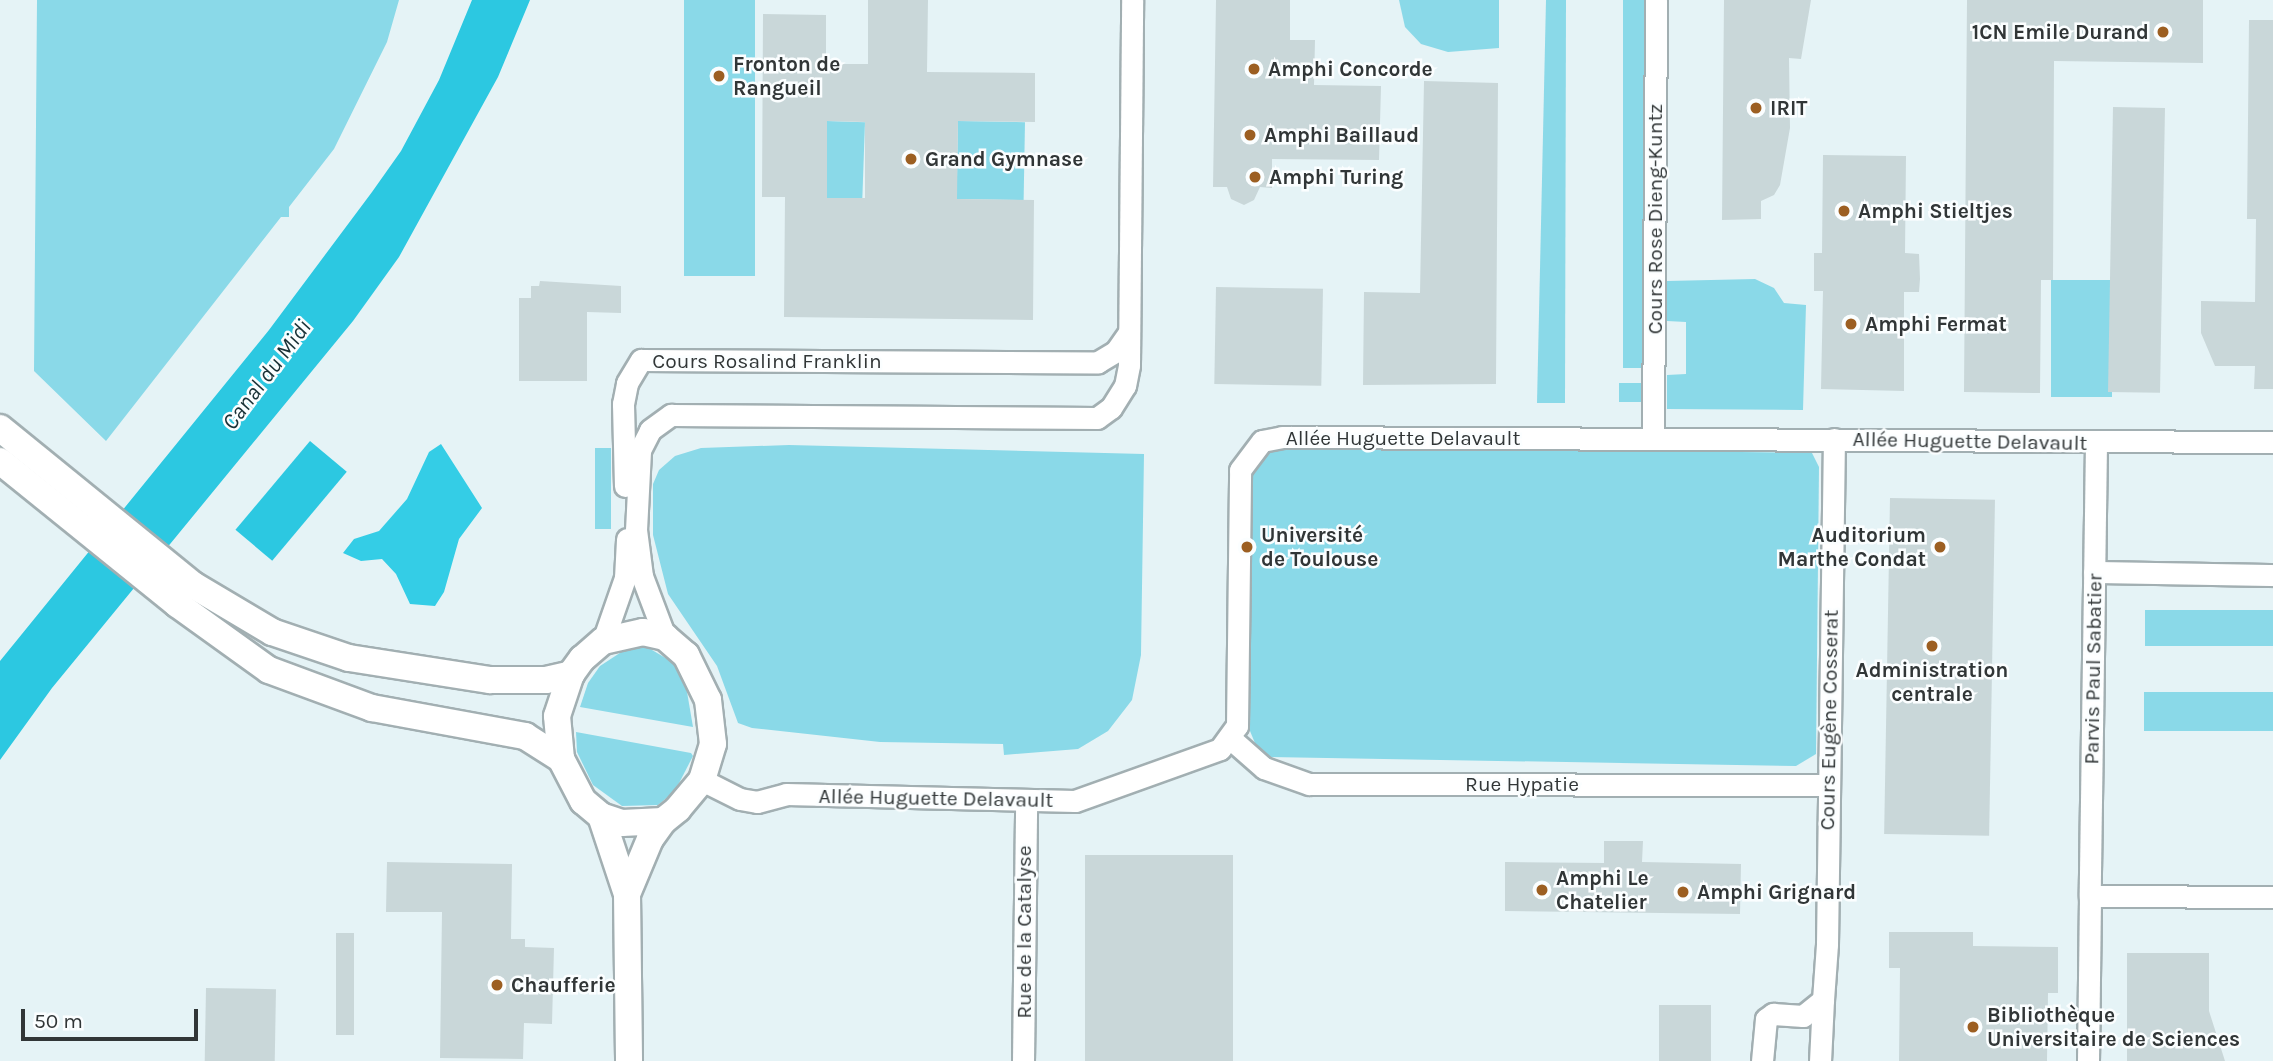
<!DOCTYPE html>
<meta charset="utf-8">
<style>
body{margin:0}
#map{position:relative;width:2273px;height:1061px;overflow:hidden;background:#e5f3f6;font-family:Karla,sans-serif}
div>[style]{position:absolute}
.green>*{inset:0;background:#8ad9e8;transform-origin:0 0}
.forest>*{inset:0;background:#34cde6}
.water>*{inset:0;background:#2cc8e1;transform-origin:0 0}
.building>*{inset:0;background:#c9d7d9;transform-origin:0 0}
.roads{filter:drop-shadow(2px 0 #a2afb2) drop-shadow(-2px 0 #a2afb2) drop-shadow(0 2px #a2afb2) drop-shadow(0 -2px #a2afb2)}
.minor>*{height:21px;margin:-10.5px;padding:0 10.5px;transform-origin:10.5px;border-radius:10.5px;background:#fff}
.tertiary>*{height:26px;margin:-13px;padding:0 13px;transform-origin:13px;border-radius:13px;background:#fff}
.dots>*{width:19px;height:19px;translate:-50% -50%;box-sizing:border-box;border:4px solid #fbfeff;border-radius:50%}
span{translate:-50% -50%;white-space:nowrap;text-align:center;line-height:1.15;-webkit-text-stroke:5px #fbfeff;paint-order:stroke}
.poi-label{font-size:21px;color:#313637;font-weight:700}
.right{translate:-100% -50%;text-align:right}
.left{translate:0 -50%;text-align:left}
.street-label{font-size:21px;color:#313637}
.water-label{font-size:23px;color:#1a3237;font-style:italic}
.scale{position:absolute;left:21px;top:1009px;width:177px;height:32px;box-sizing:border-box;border:4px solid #313637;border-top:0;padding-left:9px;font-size:21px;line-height:24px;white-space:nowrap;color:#313637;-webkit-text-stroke:5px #fbfeff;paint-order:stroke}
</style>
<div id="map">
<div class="green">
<i style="clip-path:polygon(37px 0,399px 0,387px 42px,334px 149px,289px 207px,289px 217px,281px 217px,106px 441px,34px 371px)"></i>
<i style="left:684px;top:0;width:71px;height:276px"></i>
<i style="clip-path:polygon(1399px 0,1499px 0,1499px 48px,1448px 52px,1421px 44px,1405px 27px)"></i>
<i style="clip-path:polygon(1546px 0,1566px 0,1565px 403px,1537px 403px)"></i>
<i style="left:1623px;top:0;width:27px;height:368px"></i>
<i style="left:827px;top:121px;width:38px;height:77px;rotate:2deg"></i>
<i style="left:958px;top:121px;width:67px;height:78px;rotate:1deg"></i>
<i style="clip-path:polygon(1755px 279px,1774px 288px,1784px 303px,1806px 305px,1803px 410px,1667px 409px,1667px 375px,1686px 374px,1686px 322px,1667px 321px,1667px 281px)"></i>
<i style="left:2051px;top:280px;width:61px;height:117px"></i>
<i style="left:1619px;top:383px;width:27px;height:19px"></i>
<i style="clip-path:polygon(789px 445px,1144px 454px,1141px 655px,1132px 700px,1108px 731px,1078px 749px,1004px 755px,1003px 744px,880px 742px,752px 728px,738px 723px,717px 666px,668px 594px,653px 535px,653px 484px,659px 470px,675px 456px,701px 448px)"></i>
<i style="clip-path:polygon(1286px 446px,1812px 453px,1819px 467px,1816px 754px,1796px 766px,1270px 757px,1257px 748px,1250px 731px,1251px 476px,1266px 454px)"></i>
<i style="left:611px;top:448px;width:81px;height:16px;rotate:90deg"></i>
<i style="left:2145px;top:610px;width:128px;height:36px"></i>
<i style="clip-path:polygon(629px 647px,647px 647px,674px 663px,686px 686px,693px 727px,580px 707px,588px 683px,600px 666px)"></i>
<i style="left:2144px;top:692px;width:129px;height:39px"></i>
<i style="clip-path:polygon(576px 732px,691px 753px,693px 756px,675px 791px,658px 805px,622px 806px,593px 785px,577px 752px)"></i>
</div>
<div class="forest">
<i style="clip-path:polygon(441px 444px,482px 508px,459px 539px,444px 592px,435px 606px,410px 604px,396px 574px,382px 559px,361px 561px,343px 553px,354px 539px,379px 531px,407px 499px,429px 452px)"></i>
</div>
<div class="water">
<i style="clip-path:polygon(472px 0,530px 0,498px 77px,399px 257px,353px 321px,52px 688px,0 760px,0 661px,269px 330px,372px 192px,401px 151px,439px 80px)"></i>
<i style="left:310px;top:441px;width:48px;height:116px;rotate:40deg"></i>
</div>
<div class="building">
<i style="clip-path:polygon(evenodd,868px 0,928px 0,927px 72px,1035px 73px,1035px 122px,958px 121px,957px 199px,1034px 200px,1033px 320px,784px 317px,785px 197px,762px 197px,763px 14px,826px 15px,826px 64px,868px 64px,868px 0,827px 121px,865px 122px,865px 198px,827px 198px,827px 121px)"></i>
<i style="clip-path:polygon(1216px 0,1290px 0,1290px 40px,1315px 40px,1314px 85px,1381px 86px,1379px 160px,1272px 159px,1272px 188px,1260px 187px,1254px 200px,1244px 205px,1231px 199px,1227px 187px,1213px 187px)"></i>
<i style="clip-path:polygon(1724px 0,1811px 0,1801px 59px,1789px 58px,1790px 128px,1780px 185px,1774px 195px,1761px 201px,1761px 219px,1722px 220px)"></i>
<i style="clip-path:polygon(1967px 0,2203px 0,2203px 63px,2054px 61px,2053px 280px,2041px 280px,2040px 393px,1964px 392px)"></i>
<i style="clip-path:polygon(2249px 20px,2273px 20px,2273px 389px,2254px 389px,2255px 366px,2215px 366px,2201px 333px,2201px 301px,2255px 302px,2256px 219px,2247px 219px)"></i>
<i style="clip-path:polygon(1424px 81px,1498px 83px,1496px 384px,1363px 385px,1364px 292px,1420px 293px)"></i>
<i style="left:2113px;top:107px;width:52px;height:285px;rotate:1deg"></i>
<i style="clip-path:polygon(1823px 155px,1906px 156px,1905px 253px,1919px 254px,1920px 279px,1919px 292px,1904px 292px,1904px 391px,1821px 389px,1823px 291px,1814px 291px,1814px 253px,1822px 253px)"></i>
<i style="clip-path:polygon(540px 281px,621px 286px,621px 313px,587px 312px,587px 381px,519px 381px,519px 298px,531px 298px,531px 286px,539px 286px)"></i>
<i style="left:1216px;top:287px;width:107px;height:97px;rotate:1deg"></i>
<i style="left:1890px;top:498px;width:105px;height:336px;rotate:1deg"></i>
<i style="clip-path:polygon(1604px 841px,1643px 841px,1642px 862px,1741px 864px,1740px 914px,1505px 911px,1505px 862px,1604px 863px)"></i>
<i style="left:1085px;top:855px;width:148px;height:206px"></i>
<i style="clip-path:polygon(387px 862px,512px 864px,511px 939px,525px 939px,525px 947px,554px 948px,552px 1024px,524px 1023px,523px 1059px,440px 1058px,442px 912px,386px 912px)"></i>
<i style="clip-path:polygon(1889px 932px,1973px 932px,1973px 946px,2058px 947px,2058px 993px,2048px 993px,2047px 1061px,1899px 1061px,1900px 968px,1889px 968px)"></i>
<i style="left:336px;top:933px;width:18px;height:102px"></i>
<i style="clip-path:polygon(2127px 953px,2209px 953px,2209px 1011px,2225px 1061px,2127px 1061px)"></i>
<i style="left:206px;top:988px;width:70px;height:73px;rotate:1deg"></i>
<i style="left:1659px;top:1005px;width:52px;height:56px"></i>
</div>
<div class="roads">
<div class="minor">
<i style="left:1653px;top:438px;width:438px;rotate:-89.6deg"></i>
<i style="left:2096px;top:443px;width:453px;rotate:90.8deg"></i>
<i style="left:2090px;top:896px;width:183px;rotate:0.3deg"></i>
<i style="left:625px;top:486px;width:82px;rotate:-91.4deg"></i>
<i style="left:623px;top:404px;width:21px;rotate:-79deg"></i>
<i style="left:627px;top:383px;width:27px;rotate:-59deg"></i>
<i style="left:641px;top:360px;width:457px;rotate:0.3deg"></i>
<i style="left:1098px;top:362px;width:21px;rotate:-31deg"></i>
<i style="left:1116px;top:351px;width:21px;rotate:-55deg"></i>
<i style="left:2094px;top:572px;width:179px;rotate:1deg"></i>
<i style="left:665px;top:637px;width:65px;rotate:-110.7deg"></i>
<i style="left:642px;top:576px;width:46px;rotate:-97.4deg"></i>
<i style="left:636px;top:530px;width:80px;rotate:-87.1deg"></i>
<i style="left:640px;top:450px;width:22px;rotate:-63deg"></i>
<i style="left:650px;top:430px;width:26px;rotate:-36deg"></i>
<i style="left:671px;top:415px;width:426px;rotate:0.4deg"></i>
<i style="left:1097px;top:418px;width:17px;rotate:-36deg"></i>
<i style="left:1111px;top:408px;width:26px;rotate:-58deg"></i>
<i style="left:1125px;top:386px;width:21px;rotate:-79deg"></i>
<i style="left:1129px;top:365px;width:365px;rotate:-89.5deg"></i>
<i style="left:603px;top:641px;width:67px;rotate:-70.8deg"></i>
<i style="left:625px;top:578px;width:39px;rotate:-87deg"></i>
<i style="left:1231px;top:739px;width:44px;rotate:41.3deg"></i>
<i style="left:1264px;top:768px;width:48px;rotate:19.6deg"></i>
<i style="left:1309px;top:784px;width:519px;rotate:0.11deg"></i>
<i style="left:702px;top:780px;width:42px;rotate:26.6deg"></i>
<i style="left:740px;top:799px;width:17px;rotate:10deg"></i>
<i style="left:757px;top:802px;width:30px;rotate:-15deg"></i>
<i style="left:786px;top:794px;width:289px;rotate:1.4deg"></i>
<i style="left:1075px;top:801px;width:154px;rotate:-19.7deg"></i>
<i style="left:1220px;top:749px;width:29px;rotate:-54deg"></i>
<i style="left:1237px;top:726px;width:256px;rotate:-89.3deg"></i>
<i style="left:1240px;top:470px;width:36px;rotate:-53deg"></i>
<i style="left:1262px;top:441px;width:20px;rotate:-11deg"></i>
<i style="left:1282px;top:437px;width:991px;rotate:0.29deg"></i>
<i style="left:1823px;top:1000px;width:56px;rotate:-85.9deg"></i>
<i style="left:1827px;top:944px;width:505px;rotate:-89.21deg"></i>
<i style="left:1023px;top:1061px;width:258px;rotate:-89.3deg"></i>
<i style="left:1762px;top:1061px;width:42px;rotate:-84.6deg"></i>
<i style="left:1766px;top:1019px;width:9px;rotate:-36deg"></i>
<i style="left:1773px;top:1014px;width:30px;rotate:4deg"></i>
<i style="left:1803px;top:1016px;width:26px;rotate:-39deg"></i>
<i style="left:1823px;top:1000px;width:61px;rotate:92.8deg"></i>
<i style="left:2088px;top:1061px;width:165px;rotate:-89.3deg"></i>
</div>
<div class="tertiary">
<i style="left:0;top:428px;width:249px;rotate:39.1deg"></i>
<i style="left:193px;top:585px;width:92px;rotate:30.7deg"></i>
<i style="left:272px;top:632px;width:81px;rotate:18.7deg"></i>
<i style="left:349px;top:658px;width:143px;rotate:8.9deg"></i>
<i style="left:490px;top:680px;width:56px"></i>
<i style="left:546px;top:680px;width:26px;rotate:-13deg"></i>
<i style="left:0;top:461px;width:228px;rotate:38.9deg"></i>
<i style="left:177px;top:604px;width:113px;rotate:35.7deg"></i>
<i style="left:269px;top:670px;width:110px;rotate:20.3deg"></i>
<i style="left:372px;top:708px;width:156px;rotate:10.4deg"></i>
<i style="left:525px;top:736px;width:43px;rotate:32.6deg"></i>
<i style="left:643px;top:632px;width:23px;rotate:13deg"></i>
<i style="left:665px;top:637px;width:28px;rotate:41deg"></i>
<i style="left:686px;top:655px;width:50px;rotate:63.9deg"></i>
<i style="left:708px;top:700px;width:44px;rotate:83.5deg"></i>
<i style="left:713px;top:744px;width:38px;rotate:107deg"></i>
<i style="left:702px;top:780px;width:38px;rotate:130deg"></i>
<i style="left:678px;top:809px;width:19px;rotate:141deg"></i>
<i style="left:663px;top:821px;width:41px;rotate:177.2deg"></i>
<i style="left:622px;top:823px;width:22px;rotate:-162deg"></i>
<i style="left:601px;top:816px;width:23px;rotate:-140deg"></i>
<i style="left:583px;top:801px;width:47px;rotate:-117.6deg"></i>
<i style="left:561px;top:759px;width:43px;rotate:-95.3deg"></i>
<i style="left:557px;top:716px;width:44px;rotate:-71.6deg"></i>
<i style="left:571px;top:674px;width:19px;rotate:-54deg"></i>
<i style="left:582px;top:659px;width:28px;rotate:-41deg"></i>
<i style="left:603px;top:641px;width:41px;rotate:-12.7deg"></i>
<i style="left:601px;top:816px;width:82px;rotate:71.6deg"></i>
<i style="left:627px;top:894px;width:167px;rotate:89.3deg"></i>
<i style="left:627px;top:894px;width:60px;rotate:-67.3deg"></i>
<i style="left:650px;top:839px;width:22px;rotate:-54deg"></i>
</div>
</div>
<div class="dots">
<i style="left:2163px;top:32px;background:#9c5f22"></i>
<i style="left:1254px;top:69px;background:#9c5f22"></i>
<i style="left:719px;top:76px;background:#9c5f22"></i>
<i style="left:1756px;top:108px;background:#9c5f22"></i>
<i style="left:1250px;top:135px;background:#9c5f22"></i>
<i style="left:911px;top:159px;background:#9c5f22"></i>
<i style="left:1255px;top:177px;background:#9c5f22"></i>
<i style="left:1844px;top:211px;background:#9c5f22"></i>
<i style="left:1851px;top:324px;background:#9c5f22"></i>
<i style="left:1247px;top:547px;background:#9c5f22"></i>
<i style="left:1940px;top:547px;background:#9c5f22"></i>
<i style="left:1932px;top:646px;background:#9c5f22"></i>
<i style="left:1542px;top:890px;background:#9c5f22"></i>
<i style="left:1683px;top:892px;background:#9c5f22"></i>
<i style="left:497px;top:985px;background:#9c5f22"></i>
<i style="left:1973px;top:1027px;background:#9c5f22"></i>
</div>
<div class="poi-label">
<span class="right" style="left:2149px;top:32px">1CN Emile Durand</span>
<span class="left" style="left:733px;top:76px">Fronton de<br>Rangueil</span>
<span class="left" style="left:1268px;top:69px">Amphi Concorde</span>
<span class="left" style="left:1770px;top:108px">IRIT</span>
<span class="left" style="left:1264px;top:135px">Amphi Baillaud</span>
<span class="left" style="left:925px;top:159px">Grand Gymnase</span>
<span class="left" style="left:1269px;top:177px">Amphi Turing</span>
<span class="left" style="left:1858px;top:211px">Amphi Stieltjes</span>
<span class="left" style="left:1865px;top:324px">Amphi Fermat</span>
<span class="left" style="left:1261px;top:547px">Université<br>de Toulouse</span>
<span class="right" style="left:1926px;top:547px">Auditorium<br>Marthe Condat</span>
<span style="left:1932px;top:682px">Administration<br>centrale</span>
<span class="left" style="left:1556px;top:890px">Amphi Le<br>Chatelier</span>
<span class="left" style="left:1697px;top:892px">Amphi Grignard</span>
<span class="left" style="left:511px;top:985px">Chaufferie</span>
<span class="left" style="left:1987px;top:1027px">Bibliothèque<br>Universitaire de Sciences</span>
</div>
<div class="street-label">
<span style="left:1655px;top:219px;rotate:-90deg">Cours Rose Dieng-Kuntz</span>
<span style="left:767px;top:361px">Cours Rosalind Franklin</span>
<span style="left:1403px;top:438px">Allée Huguette Delavault</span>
<span style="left:1970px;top:441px;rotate:1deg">Allée Huguette Delavault</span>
<span style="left:2093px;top:669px;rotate:-89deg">Parvis Paul Sabatier</span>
<span style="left:1829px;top:720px;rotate:-89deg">Cours Eugène Cosserat</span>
<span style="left:1522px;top:784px">Rue Hypatie</span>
<span style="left:936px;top:798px;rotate:1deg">Allée Huguette Delavault</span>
<span style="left:1024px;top:932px;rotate:-90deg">Rue de la Catalyse</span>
</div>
<div class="water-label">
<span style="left:267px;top:375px;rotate:-53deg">Canal du Midi</span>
</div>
<div class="scale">50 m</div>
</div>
